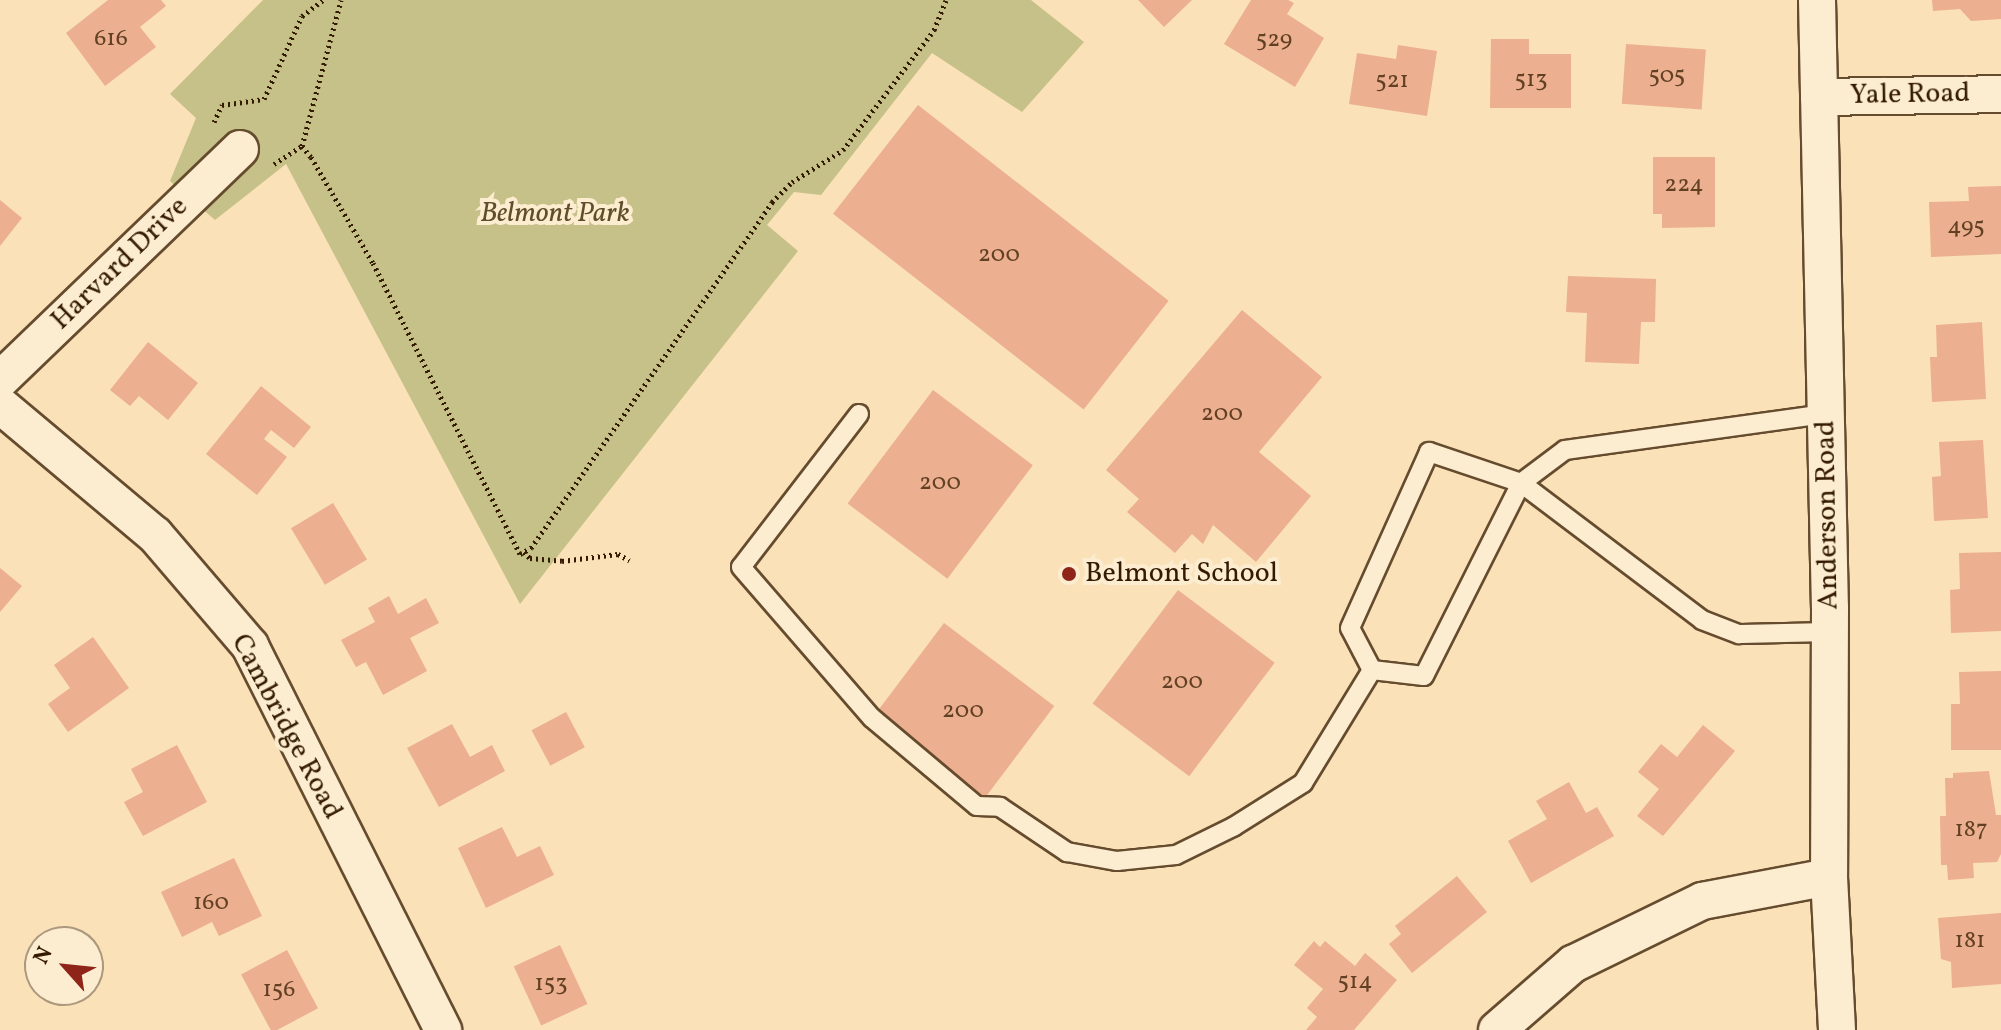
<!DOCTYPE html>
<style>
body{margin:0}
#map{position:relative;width:2001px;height:1030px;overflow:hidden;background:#fae1b7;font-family:Vollkorn,serif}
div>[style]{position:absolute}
.green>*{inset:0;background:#c6c189}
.building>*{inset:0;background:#ecaf8f;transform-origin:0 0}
.path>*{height:5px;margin-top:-2.5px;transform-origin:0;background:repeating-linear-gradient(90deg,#341b00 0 2px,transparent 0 6px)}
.roads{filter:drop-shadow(2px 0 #664c2e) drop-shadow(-2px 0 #664c2e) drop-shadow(0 2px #664c2e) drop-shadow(0 -2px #664c2e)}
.service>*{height:18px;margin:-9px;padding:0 9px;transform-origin:9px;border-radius:9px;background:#fcecd0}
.minor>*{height:36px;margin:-18px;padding:0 18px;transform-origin:18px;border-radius:18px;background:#fcecd0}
.dots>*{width:22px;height:22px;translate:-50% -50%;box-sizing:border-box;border:4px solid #fcecd0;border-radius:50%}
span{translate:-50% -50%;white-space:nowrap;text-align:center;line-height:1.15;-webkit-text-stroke:8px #fcecd0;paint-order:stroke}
.number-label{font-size:24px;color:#624024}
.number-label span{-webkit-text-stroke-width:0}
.street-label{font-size:28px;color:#341b00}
.park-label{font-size:28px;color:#604d29;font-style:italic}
.poi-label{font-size:28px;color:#341b00}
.left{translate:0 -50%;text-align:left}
.north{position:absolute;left:24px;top:926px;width:80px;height:80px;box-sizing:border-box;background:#fcecd0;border:2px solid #ac987d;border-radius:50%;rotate:297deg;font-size:22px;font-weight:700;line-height:32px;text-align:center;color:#341b00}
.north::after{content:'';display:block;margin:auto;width:28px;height:36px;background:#8f2418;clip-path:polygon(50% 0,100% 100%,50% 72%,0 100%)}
</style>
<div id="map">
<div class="green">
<i style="clip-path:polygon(263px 0,1031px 0,1084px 42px,1022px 112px,932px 53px,821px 195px,794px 192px,767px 225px,798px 251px,520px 604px,286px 164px,215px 220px,170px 181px,196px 118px,170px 94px)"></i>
</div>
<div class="building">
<i style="clip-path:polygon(108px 0,161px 0,166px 6px,140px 27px,156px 47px,105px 86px,66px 33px)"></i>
<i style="clip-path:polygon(1138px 0,1192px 0,1164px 27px)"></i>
<i style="clip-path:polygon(1251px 0,1288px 0,1294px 3px,1287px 14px,1324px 38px,1295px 87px,1224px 44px)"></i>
<i style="clip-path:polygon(1932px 0,2001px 0,2001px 19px,1971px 21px,1960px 9px,1933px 11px)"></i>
<i style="clip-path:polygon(1491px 39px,1529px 39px,1529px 54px,1571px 54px,1571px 108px,1490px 108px)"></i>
<i style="left:1626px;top:44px;width:80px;height:60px;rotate:4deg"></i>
<i style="clip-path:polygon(1398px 45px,1437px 51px,1427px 116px,1349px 104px,1357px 53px,1396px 59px)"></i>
<i style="left:918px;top:105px;width:318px;height:138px;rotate:38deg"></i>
<i style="clip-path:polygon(1653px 157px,1715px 157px,1715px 227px,1662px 228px,1662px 214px,1653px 214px)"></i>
<i style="clip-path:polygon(2001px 186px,2001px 254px,1931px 257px,1929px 202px,1969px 201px,1968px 187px)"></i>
<i style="clip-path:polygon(0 200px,22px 218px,0 246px)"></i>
<i style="clip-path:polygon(1568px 276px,1656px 279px,1655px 322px,1641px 322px,1639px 364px,1585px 362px,1587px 313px,1566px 312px)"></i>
<i style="clip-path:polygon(1242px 310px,1322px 377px,1259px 452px,1311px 496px,1256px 562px,1213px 525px,1203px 544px,1192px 534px,1175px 553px,1127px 512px,1139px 499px,1106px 470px)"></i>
<i style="clip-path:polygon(1982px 322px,1986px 399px,1932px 402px,1930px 357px,1937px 357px,1936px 325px)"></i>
<i style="clip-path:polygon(148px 342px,198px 383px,168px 420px,139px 396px,130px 406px,110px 390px)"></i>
<i style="clip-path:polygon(261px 386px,311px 427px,294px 448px,271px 430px,264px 439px,287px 457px,257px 495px,206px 454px)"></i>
<i style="left:933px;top:390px;width:125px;height:142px;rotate:37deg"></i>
<i style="clip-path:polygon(1983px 440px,1988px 518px,1934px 521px,1932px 477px,1941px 476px,1939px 442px)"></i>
<i style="left:333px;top:503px;width:66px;height:49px;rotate:59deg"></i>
<i style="clip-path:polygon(2001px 552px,2001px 631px,1951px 633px,1950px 590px,1960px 589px,1959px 553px)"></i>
<i style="clip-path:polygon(0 568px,22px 586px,0 612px)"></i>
<i style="left:1178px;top:590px;width:121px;height:142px;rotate:37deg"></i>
<i style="clip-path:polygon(389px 596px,398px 614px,426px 598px,439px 623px,410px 638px,427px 671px,383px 695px,366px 662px,356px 667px,341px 640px,375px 622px,368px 608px)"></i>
<i style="left:944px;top:623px;width:138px;height:119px;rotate:37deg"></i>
<i style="clip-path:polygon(93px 637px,129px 688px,68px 732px,48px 704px,70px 688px,54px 665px)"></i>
<i style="clip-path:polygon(2001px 671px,2001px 750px,1951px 750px,1951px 704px,1960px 704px,1959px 672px)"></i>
<i style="left:566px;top:712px;width:40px;height:39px;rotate:62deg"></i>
<i style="clip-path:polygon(452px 724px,470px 757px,492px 745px,505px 771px,439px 807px,407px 748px)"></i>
<i style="clip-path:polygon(1703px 725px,1735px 751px,1663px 836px,1637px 816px,1659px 789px,1638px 772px,1661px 744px,1677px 757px)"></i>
<i style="clip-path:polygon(177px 745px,207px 802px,143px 836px,124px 802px,143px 792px,131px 769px)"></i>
<i style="clip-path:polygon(1989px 771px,1996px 815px,2001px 815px,2001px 854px,1997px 862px,1973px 863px,1974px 878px,1948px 880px,1947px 865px,1941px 865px,1940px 816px,1946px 816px,1945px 778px,1953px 778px,1953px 773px)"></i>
<i style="clip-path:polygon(1569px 782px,1586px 813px,1597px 807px,1614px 836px,1531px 883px,1508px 841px,1547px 819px,1536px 801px)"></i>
<i style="clip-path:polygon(502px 827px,517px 857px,540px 846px,554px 875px,486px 908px,458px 848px)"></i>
<i style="clip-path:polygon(234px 858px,262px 916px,219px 936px,212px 922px,182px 937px,161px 892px)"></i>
<i style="clip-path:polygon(1457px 876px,1487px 912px,1412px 973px,1389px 944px,1401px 934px,1395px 926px)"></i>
<i style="clip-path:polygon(2001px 913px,2001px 984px,1952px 988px,1951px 962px,1941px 959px,1938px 918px)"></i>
<i style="clip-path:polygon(1314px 941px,1320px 947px,1325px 941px,1355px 966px,1365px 953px,1397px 980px,1354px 1030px,1306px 1030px,1317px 1017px,1307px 1008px,1323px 989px,1294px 965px)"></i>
<i style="left:560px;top:945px;width:65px;height:51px;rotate:65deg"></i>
<i style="left:287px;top:950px;width:66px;height:52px;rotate:62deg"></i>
</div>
<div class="path">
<i style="left:214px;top:122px;width:19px;rotate:-65deg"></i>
<i style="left:222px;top:105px;width:42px;rotate:-8.1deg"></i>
<i style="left:264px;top:99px;width:91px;rotate:-65.4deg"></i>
<i style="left:302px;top:16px;width:26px;rotate:-37deg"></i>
<i style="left:302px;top:146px;width:151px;rotate:-75deg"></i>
<i style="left:274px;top:164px;width:33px;rotate:-33deg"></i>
<i style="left:302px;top:146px;width:14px;rotate:51deg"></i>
<i style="left:311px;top:157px;width:123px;rotate:59.7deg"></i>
<i style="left:373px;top:263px;width:326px;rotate:63.2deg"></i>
<i style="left:520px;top:554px;width:13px;rotate:-29deg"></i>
<i style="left:531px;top:548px;width:422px;rotate:-55.1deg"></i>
<i style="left:772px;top:202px;width:28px;rotate:-45deg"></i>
<i style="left:792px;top:182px;width:60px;rotate:-32.1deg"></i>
<i style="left:843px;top:150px;width:151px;rotate:-52.8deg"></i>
<i style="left:934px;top:30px;width:32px;rotate:-68deg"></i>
<i style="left:524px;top:552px;width:8px;rotate:45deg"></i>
<i style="left:530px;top:558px;width:32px;rotate:5deg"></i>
<i style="left:562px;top:561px;width:56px;rotate:-7.1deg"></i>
<i style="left:618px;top:554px;width:13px;rotate:29deg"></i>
</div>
<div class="roads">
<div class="service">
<i style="left:859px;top:414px;width:193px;rotate:127.6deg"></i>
<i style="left:741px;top:567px;width:200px;rotate:49.1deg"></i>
<i style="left:872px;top:718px;width:137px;rotate:40deg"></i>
<i style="left:977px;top:806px;width:23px;rotate:2deg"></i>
<i style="left:1000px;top:807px;width:81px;rotate:33.9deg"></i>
<i style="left:1067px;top:852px;width:51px;rotate:10.2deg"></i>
<i style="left:1117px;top:861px;width:59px;rotate:-5.8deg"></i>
<i style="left:1176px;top:855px;width:64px;rotate:-26.2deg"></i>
<i style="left:1233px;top:827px;width:83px;rotate:-32.2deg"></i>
<i style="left:1303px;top:783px;width:132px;rotate:-58.6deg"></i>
<i style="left:1372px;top:670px;width:47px;rotate:-117.6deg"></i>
<i style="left:1350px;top:628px;width:193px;rotate:-65.8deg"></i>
<i style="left:1429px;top:452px;width:97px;rotate:18.6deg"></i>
<i style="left:1521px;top:483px;width:227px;rotate:37.1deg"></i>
<i style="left:1702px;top:620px;width:40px;rotate:21deg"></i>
<i style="left:1739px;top:634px;width:91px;rotate:-1.3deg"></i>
<i style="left:1372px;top:670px;width:52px;rotate:6.6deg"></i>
<i style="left:1424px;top:676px;width:216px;rotate:-63.3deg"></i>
<i style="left:1521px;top:483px;width:55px;rotate:-36.9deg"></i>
<i style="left:1565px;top:450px;width:263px;rotate:-7.9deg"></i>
</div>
<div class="minor">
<i style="left:1817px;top:0;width:608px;rotate:88.78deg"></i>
<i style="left:1830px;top:608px;width:269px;rotate:90.2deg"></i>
<i style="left:1829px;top:877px;width:153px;rotate:87deg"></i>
<i style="left:1819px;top:97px;width:182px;rotate:-0.9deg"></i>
<i style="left:0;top:380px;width:333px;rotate:-43.9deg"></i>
<i style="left:0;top:405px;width:202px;rotate:40deg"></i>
<i style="left:155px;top:535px;width:146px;rotate:49.4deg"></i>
<i style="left:250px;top:646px;width:430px;rotate:63.3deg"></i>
<i style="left:1497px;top:1030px;width:101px;rotate:-41deg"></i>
<i style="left:1573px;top:964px;width:144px;rotate:-26deg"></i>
<i style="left:1702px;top:901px;width:129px;rotate:-10.7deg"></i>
</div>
</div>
<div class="dots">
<i style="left:1069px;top:574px;background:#8f2418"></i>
</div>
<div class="number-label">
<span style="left:111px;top:40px">616</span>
<span style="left:1274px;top:41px">529</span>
<span style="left:1667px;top:77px">505</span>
<span style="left:1531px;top:81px">513</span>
<span style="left:1392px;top:82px">521</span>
<span style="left:1684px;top:186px">224</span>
<span style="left:1966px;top:228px">495</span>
<span style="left:999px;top:256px">200</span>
<span style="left:1222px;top:415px">200</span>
<span style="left:940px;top:484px">200</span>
<span style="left:1182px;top:683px">200</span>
<span style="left:963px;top:712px">200</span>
<span style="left:1971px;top:831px">187</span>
<span style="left:211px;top:904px">160</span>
<span style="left:1970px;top:942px">181</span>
<span style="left:1355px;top:983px">514</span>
<span style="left:551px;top:985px">153</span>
<span style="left:279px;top:991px">156</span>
</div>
<div class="street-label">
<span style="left:1910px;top:95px;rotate:-1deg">Yale Road</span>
<span style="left:120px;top:264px;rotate:-44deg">Harvard Drive</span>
<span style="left:1828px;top:515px;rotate:-91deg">Anderson Road</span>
<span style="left:286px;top:727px;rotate:62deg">Cambridge Road</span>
</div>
<div class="park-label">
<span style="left:555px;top:214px">Belmont Park</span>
</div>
<div class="poi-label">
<span class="left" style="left:1085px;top:574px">Belmont School</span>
</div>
<div class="north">N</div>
</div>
